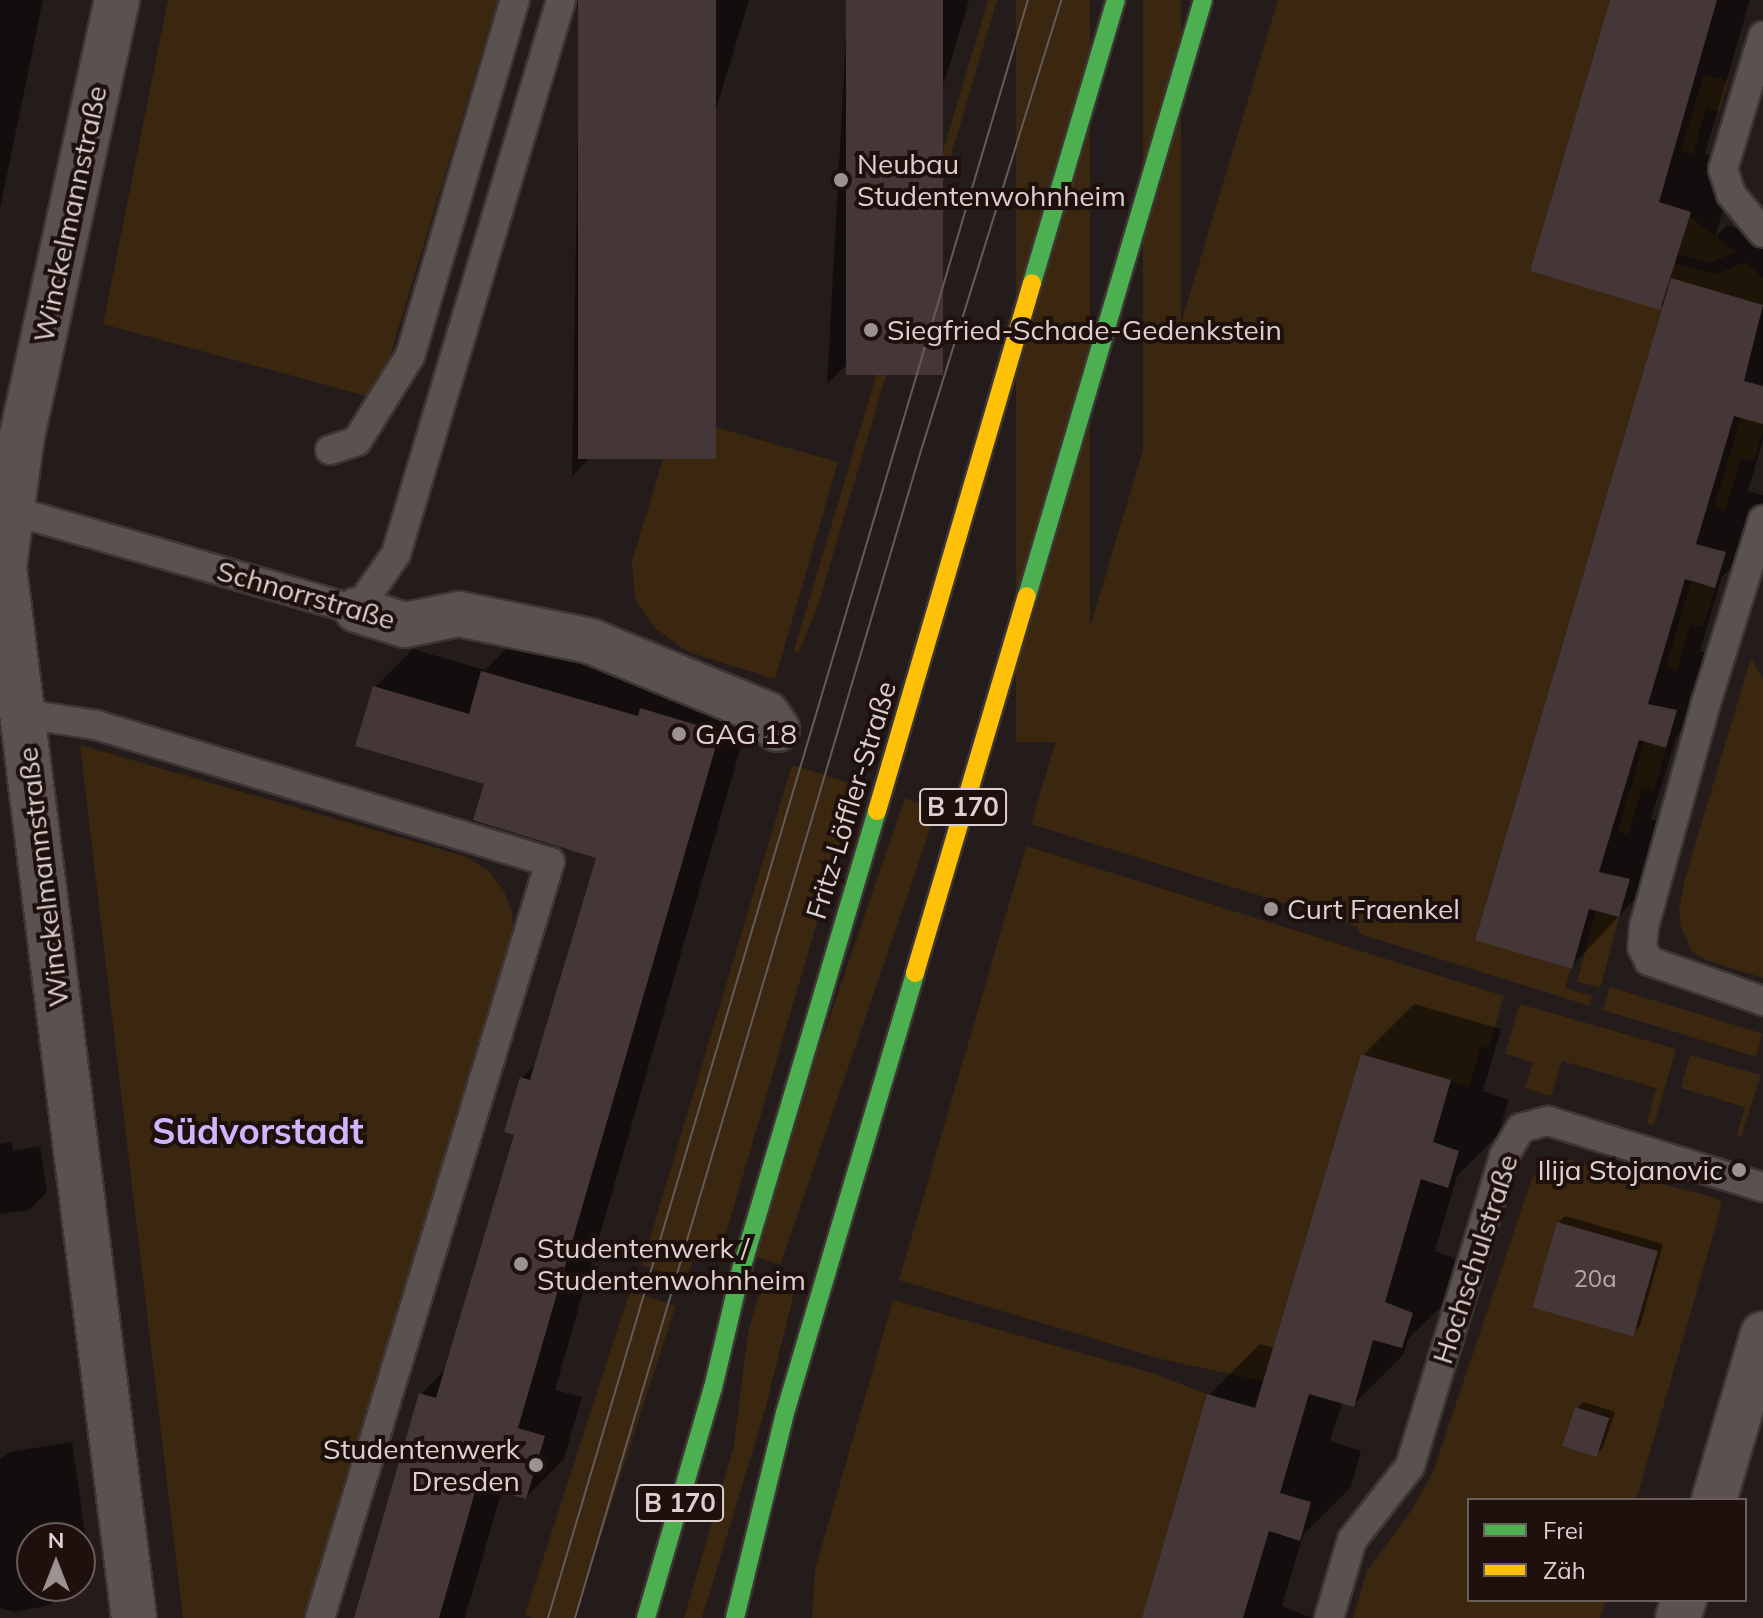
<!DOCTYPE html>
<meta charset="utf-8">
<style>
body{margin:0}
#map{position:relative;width:1763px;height:1618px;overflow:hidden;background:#241c1a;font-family:Mulish,sans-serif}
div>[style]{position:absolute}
.green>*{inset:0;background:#3b270f;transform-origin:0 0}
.shadow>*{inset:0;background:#0007}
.building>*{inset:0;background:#453737;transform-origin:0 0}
.roads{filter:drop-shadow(2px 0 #3d3634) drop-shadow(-2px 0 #3d3634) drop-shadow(0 2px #3d3634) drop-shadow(0 -2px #3d3634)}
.lane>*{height:28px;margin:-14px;padding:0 14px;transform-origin:14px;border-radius:14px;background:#5a524f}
.street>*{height:44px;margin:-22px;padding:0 22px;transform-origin:22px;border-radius:22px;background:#5a524f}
.fast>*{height:18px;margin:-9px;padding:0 9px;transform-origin:9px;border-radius:9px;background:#4caf50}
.slow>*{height:18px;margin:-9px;padding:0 9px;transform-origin:9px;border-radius:9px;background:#ffc107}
.tram>*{height:2px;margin:-1px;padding:0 1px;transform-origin:1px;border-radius:1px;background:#635c5a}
.dots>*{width:22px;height:22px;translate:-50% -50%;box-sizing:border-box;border:4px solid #1e100d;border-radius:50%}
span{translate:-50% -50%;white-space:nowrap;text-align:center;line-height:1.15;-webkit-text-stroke:8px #1e100d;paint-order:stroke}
.number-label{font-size:24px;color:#b6aaa9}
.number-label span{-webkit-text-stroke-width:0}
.shield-label span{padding:2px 6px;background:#1e100d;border:2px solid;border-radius:6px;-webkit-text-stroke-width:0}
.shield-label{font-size:26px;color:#dcd1cf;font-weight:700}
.poi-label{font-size:28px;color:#dcd1cf}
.left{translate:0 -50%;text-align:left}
.right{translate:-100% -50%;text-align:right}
.street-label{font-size:28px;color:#dcd1cf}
.district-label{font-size:36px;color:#cfb6fc;font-weight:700}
.legend{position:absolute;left:1467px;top:1498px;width:280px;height:104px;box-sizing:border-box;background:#1e100d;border:2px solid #6a5d5b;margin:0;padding:10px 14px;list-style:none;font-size:24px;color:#dcd1cf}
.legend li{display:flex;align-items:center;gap:16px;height:40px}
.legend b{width:40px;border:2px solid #6a5d5b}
.north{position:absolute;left:16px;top:1522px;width:80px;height:80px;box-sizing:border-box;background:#1e100d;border:2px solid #6a5d5b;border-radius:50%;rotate:0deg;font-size:22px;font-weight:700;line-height:32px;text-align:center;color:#dcd1cf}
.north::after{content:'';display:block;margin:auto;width:28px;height:36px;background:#9c9290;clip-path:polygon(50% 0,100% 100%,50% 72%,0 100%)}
</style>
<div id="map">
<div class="green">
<i style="clip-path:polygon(168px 0,498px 0,377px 399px,103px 324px)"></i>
<i style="clip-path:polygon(988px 0,997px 0,818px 605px,799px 652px,794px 651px)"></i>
<i style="left:1016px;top:0;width:74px;height:742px"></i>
<i style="left:1143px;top:0;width:38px;height:783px"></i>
<i style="clip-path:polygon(1278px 0,1610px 0,1530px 271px,1630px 301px,1644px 255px,1717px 274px,1745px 262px,1763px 278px,1763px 305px,1671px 278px,1475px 939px,1571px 969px,1565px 988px,1592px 996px,1590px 1006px,1360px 934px,1357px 926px,1031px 824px)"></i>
<i style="clip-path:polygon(1704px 74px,1728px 81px,1719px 112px,1706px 108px,1693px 154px,1681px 151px)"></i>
<i style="clip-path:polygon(1689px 216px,1736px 252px,1710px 263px,1658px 249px)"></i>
<i style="clip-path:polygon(676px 416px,838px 462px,775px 679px,688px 652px,655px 628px,635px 599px,632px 562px)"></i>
<i style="clip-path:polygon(1741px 417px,1763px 424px,1763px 432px,1754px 461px,1741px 458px,1725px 510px,1714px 507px)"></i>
<i style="clip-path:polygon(1691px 582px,1715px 588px,1703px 627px,1690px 624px,1677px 670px,1666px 667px)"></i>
<i style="clip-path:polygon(1751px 658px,1763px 679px,1763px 978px,1705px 960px,1692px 952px,1681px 927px,1679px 911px,1684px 882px)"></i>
<i style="clip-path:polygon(1644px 742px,1666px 748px,1654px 791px,1642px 788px,1628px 835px,1618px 831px)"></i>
<i style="clip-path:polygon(80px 745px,464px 856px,489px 871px,504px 891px,512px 913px,514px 940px,305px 1618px,183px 1618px)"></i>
<i style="clip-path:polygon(792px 765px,857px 785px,720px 1254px,698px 1246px,686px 1279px,642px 1265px)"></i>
<i style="left:905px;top:798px;width:34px;height:482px;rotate:19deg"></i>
<i style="clip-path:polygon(1026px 846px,1504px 996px,1488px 1048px,1481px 1046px,1469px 1086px,1361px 1054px,1263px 1381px,1161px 1359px,899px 1280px)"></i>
<i style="left:1596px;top:911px;width:24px;height:73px;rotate:15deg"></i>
<i style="left:1610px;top:987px;width:160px;height:24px;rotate:17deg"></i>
<i style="clip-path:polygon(1520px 1004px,1676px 1049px,1654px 1125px,1647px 1123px,1656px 1088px,1562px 1061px,1551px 1096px,1525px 1088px,1533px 1062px,1505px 1054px)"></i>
<i style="clip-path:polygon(1690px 1055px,1761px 1075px,1741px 1137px,1737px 1135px,1745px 1107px,1681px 1088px)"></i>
<i style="clip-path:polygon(evenodd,1558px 1157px,1713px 1197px,1720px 1201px,1721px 1208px,1636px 1500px,1469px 1500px,1469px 1600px,1606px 1600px,1600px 1618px,1353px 1618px,1367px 1571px,1413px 1508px,1433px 1472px,1532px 1178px,1547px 1161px,1558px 1157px,1557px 1222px,1657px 1251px,1634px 1334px,1533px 1307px,1557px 1222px,1558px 1157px,1609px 1418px,1597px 1456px,1563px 1446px,1609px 1418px)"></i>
<i style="clip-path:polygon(763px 1280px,796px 1285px,765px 1410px,702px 1618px,684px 1618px,734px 1446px,748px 1333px)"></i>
<i style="left:630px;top:1291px;width:48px;height:341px;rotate:18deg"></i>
<i style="clip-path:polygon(893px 1300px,1152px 1373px,1207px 1394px,1142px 1618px,812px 1618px,815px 1570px)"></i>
</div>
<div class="shadow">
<i style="clip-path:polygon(0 0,43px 0,0 209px)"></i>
<i style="clip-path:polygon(580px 0,749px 0,620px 428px,572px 476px)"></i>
<i style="clip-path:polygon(848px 0,969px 0,866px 346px,827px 384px)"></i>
<i style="clip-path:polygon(1612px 0,1750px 0,1705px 154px,1737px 164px,1715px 237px,1727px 225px,1763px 236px,1763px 440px,1748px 491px,1763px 495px,1763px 537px,1722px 577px,1700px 651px,1729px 657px,1719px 692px,1677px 735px,1651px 819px,1682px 826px,1671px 861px,1571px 967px,1666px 301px,1660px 308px)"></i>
<i style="clip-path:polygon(521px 634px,756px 694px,555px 1390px,582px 1397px,564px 1459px,526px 1497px,502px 1490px,465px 1618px,356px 1618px,421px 1394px,447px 1368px,516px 1133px,522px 1078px,538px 1061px,599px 856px,486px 783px,375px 687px,413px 649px,485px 670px)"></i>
<i style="clip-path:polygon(1414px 1004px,1501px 1029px,1483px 1091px,1509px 1100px,1498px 1135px,1457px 1176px,1435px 1251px,1463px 1262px,1453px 1295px,1408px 1339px,1404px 1354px,1353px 1405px,1342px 1402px,1330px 1441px,1361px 1451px,1351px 1487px,1303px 1535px,1282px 1606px,1312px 1618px,1144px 1618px,1209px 1395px,1260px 1344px,1275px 1348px,1363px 1055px)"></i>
<i style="clip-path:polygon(12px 1142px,13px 1151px,40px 1146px,47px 1192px,29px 1210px,0 1214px,0 1144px)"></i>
<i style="clip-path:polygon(1565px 1216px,1663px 1244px,1640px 1326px,1633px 1333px,1558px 1223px)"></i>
<i style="clip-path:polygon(1584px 1402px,1615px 1412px,1603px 1447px,1597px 1454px,1577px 1408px)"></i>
<i style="clip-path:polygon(72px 1442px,90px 1568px,80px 1578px,80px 1538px,32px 1538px,32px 1586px,72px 1586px,50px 1605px,15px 1612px,0 1608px,0 1460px,9px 1452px)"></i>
</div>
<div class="building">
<i style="left:578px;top:0;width:138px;height:459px"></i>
<i style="left:846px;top:0;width:97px;height:375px"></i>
<i style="clip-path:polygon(1610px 0,1717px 0,1659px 202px,1691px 212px,1660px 310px,1530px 271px)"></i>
<i style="clip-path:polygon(1671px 278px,1763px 305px,1744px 381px,1763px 386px,1763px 424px,1734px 416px,1696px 544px,1726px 552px,1715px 588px,1685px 579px,1648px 704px,1677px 710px,1666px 748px,1639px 740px,1599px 872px,1630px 879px,1619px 917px,1589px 909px,1572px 969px,1475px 940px)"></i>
<i style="clip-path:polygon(481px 671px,638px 716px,640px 708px,720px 732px,518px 1428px,545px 1436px,526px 1499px,477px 1485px,439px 1618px,354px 1618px,419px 1393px,436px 1398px,514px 1135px,504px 1132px,520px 1077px,530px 1080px,596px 858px,473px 820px,484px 784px,355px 746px,373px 686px,469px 714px)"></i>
<i style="clip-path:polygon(1361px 1054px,1451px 1080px,1433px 1142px,1459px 1151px,1448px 1188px,1421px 1179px,1385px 1302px,1413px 1313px,1402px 1348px,1373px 1340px,1354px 1407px,1309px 1394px,1280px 1493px,1311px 1502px,1300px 1541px,1269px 1531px,1243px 1618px,1142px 1618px,1207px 1394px,1255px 1408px)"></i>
<i style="left:1557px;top:1222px;width:105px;height:89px;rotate:16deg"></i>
<i style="left:1575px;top:1407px;width:36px;height:41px;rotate:18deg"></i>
</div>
<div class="roads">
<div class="lane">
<i style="left:1763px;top:36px;width:139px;rotate:106.7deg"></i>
<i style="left:1723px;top:169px;width:26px;rotate:72deg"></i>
<i style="left:1731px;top:194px;width:50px;rotate:50.6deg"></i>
<i style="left:330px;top:450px;width:28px;rotate:-18deg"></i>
<i style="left:357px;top:441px;width:100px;rotate:-58.1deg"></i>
<i style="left:410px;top:356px;width:371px;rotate:-73.6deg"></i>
<i style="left:10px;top:510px;width:361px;rotate:16.1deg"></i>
<i style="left:357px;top:610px;width:68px;rotate:-55.1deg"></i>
<i style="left:396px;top:554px;width:578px;rotate:-73.41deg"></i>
<i style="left:1763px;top:520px;width:192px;rotate:107.3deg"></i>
<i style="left:1706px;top:703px;width:231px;rotate:105.5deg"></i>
<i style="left:1644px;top:926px;width:21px;rotate:95deg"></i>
<i style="left:1642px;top:947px;width:16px;rotate:63deg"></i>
<i style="left:1649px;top:961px;width:121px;rotate:19.3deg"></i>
<i style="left:24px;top:714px;width:73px;rotate:8.7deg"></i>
<i style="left:96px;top:725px;width:474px;rotate:16.8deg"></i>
<i style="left:550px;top:862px;width:790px;rotate:106.92deg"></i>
<i style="left:1329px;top:1618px;width:81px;rotate:-73.6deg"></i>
<i style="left:1352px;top:1540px;width:94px;rotate:-51.9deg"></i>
<i style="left:1410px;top:1466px;width:324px;rotate:-73.1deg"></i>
<i style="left:1504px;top:1156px;width:33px;rotate:-59deg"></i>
<i style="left:1521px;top:1128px;width:28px;rotate:-15deg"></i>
<i style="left:1548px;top:1121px;width:225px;rotate:17.1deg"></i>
</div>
<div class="street">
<i style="left:117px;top:0;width:445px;rotate:102.3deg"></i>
<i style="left:22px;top:435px;width:133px;rotate:97.8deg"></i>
<i style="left:4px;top:567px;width:1059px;rotate:82.95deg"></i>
<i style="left:357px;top:610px;width:50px;rotate:17.4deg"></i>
<i style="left:405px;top:625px;width:55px;rotate:-11.5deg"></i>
<i style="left:459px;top:614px;width:134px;rotate:11.6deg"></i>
<i style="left:590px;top:641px;width:191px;rotate:22.4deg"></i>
<i style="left:767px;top:714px;width:18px;rotate:56deg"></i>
<i style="left:1714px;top:1500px;width:173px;rotate:-73.6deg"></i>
<i style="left:1678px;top:1618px;width:19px;rotate:-72deg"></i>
</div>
<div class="fast">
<i style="left:1032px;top:283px;width:295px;rotate:-73.5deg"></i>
<i style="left:1027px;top:596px;width:621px;rotate:-73.55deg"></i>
<i style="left:646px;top:1618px;width:240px;rotate:-73.8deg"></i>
<i style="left:713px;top:1388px;width:121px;rotate:-76.7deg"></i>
<i style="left:741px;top:1270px;width:479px;rotate:-73.5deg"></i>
<i style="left:735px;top:1618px;width:211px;rotate:-76.3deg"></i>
<i style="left:785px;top:1413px;width:459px;rotate:-73.5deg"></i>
</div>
<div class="slow">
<i style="left:877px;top:811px;width:550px;rotate:-73.64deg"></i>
<i style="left:915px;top:973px;width:393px;rotate:-73.5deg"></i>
</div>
</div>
<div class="tram">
<i style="left:548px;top:1618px;width:1688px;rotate:-73.48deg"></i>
<i style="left:575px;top:1618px;width:1214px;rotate:-73.49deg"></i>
<i style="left:920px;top:454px;width:475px;rotate:-72.7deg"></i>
</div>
<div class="dots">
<i style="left:841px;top:180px;background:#9c9290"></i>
<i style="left:871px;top:330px;background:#9c9290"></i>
<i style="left:679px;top:734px;background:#9c9290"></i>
<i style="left:1271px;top:909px;background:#9c9290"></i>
<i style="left:1739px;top:1170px;background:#9c9290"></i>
<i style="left:521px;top:1264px;background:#9c9290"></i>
<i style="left:536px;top:1465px;background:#9c9290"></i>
</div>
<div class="number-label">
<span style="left:1595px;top:1279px">20a</span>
</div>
<div class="shield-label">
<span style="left:963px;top:807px">B 170</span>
<span style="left:680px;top:1503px">B 170</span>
</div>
<div class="poi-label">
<span class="left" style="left:857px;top:180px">Neubau<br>Studentenwohnheim</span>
<span class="left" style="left:887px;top:330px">Siegfried-Schade-Gedenkstein</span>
<span class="left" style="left:695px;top:734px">GAG 18</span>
<span class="left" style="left:1287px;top:909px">Curt Fraenkel</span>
<span class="right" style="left:1723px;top:1170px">Ilija Stojanovic</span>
<span class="left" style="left:537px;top:1264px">Studentenwerk /<br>Studentenwohnheim</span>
<span class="right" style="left:520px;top:1465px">Studentenwerk<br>Dresden</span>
</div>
<div class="street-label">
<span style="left:70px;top:214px;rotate:-78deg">Winckelmannstraße</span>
<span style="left:306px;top:595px;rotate:16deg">Schnorrstraße</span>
<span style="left:851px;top:800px;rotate:-73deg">Fritz-Löffler-Straße</span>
<span style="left:43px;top:877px;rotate:-97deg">Winckelmannstraße</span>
<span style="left:1475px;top:1259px;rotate:-72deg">Hochschulstraße</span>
</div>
<div class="district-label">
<span style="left:258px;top:1131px">Südvorstadt</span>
</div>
<ul class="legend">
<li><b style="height:10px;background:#4caf50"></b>Frei</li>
<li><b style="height:10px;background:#ffc107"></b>Zäh</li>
</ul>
<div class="north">N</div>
</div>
